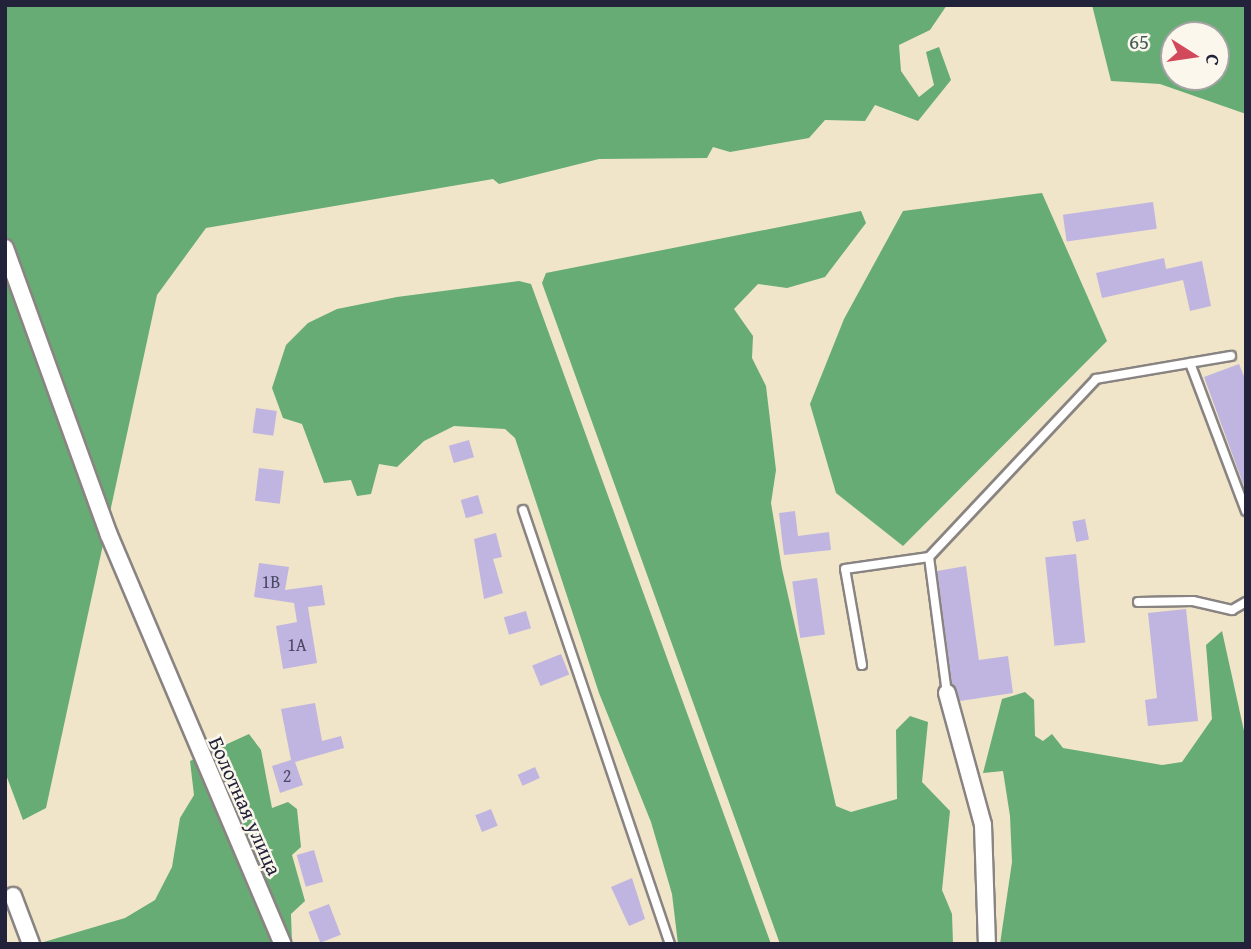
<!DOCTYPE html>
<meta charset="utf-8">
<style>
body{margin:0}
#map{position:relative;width:1251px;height:949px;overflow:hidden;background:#f0e5c8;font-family:"Gentium Book Plus",serif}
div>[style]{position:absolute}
.forest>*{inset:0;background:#66ac74}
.building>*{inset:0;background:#c0b5e0;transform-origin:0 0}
.roads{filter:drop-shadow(2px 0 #898482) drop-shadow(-2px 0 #898482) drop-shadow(0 2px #898482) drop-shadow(0 -2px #898482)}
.service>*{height:8px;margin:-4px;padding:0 4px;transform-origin:4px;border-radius:4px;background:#fff}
.minor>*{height:16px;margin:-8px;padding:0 8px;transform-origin:8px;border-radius:8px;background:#fff}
span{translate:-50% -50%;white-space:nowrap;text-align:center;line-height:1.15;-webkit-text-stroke:5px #fbf7ec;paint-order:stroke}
.number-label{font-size:18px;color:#4a4764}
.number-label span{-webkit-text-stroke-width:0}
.park-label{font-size:21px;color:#425c56}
.street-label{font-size:21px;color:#22223b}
.frame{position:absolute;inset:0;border:7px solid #22223b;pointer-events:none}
.north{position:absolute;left:1160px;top:21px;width:70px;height:70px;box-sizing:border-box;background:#fbf7ec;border:2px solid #a4a2a5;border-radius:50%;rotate:102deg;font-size:19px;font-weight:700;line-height:28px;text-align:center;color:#22223b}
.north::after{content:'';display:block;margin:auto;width:24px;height:32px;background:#d1495b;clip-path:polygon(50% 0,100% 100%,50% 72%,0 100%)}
</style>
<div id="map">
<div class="forest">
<i style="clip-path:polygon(5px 5px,947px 5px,930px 30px,899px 45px,901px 71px,919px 97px,934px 85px,926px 52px,939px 47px,951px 80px,918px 121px,875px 105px,865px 121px,825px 120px,809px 138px,730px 152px,713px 147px,707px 158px,599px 159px,499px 184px,493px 179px,206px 228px,157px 295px,46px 808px,23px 820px,5px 772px)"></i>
<i style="clip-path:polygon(evenodd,1092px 5px,1246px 5px,1246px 114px,1160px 84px,1111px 81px,1092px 5px,1216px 35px,1216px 77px,1174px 77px,1174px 35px,1216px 35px)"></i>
<i style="clip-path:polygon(1042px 193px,1107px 341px,903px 546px,836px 493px,810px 404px,844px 319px,903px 211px)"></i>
<i style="clip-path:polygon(861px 211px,866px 223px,825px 277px,787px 288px,758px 284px,734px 309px,753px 336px,752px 358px,766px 386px,776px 470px,771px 503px,782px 569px,836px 806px,851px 812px,897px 799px,896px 730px,910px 716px,928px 722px,922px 782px,950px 811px,942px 890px,952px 914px,953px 944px,780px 944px,542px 283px,546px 273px)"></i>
<i style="clip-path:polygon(519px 281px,531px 284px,771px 944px,678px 944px,672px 894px,651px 822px,599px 693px,515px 438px,505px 429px,454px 426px,424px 441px,397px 467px,379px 464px,371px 494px,357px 496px,351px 480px,324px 483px,302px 424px,283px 418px,272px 388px,286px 345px,308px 323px,337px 309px,397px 297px)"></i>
<i style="clip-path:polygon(1222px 631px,1246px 740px,1246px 944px,1000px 944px,1012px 862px,1010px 816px,1003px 771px,983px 773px,1002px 699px,1025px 692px,1034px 700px,1035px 736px,1043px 741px,1052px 734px,1063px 748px,1162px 765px,1182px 762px,1212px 719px,1206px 645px)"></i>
<i style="clip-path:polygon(249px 734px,261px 750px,272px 808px,288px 802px,297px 809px,301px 847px,292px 855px,305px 901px,291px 914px,292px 944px,37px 944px,125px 918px,155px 900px,172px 867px,180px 818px,194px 795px,190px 761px)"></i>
</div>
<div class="building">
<i style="left:1153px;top:202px;width:27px;height:91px;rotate:82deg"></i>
<i style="clip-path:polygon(1164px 258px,1166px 269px,1202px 261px,1211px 306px,1190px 311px,1183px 280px,1102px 298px,1096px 273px)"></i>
<i style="clip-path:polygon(1239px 364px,1246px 381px,1245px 489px,1204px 377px)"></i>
<i style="left:256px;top:408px;width:21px;height:25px;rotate:8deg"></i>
<i style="left:469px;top:440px;width:18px;height:21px;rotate:74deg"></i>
<i style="left:259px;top:468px;width:25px;height:33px;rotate:7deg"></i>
<i style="left:478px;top:495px;width:19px;height:18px;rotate:74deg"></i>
<i style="clip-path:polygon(795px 511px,798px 536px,829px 532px,831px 550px,784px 555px,779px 513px)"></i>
<i style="left:1085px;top:519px;width:21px;height:13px;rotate:79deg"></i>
<i style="clip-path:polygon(496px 533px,502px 557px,493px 559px,503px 593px,484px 599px,474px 539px)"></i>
<i style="left:1076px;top:554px;width:89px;height:31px;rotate:84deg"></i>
<i style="clip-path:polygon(259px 563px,289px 567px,285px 590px,322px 585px,325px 605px,308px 607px,317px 663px,283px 669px,276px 626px,297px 622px,294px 603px,254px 597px)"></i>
<i style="clip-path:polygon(966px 566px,979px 660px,1008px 656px,1013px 693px,960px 701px,952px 684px,937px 571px)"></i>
<i style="left:817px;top:578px;width:57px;height:25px;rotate:82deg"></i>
<i style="clip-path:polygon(1186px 609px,1198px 721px,1148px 726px,1145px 700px,1157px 698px,1148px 613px)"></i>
<i style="left:526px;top:611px;width:18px;height:23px;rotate:74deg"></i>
<i style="left:561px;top:654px;width:22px;height:31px;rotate:68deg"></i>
<i style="clip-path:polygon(315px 703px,322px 741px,341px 736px,344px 748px,295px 762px,303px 785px,280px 793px,272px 766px,291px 760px,281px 709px)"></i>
<i style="left:535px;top:767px;width:12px;height:19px;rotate:66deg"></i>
<i style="left:491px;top:809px;width:18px;height:17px;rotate:68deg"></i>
<i style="left:314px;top:850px;width:33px;height:18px;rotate:74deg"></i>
<i style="clip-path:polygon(632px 878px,645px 919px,629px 926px,611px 887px)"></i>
<i style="left:329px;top:904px;width:33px;height:22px;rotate:69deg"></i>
</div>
<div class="roads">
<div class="service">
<i style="left:1190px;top:363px;width:158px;rotate:69.3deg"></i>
<i style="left:523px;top:510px;width:458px;rotate:71.3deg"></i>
<i style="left:929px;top:557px;width:137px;rotate:82.5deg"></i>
<i style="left:1138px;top:602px;width:55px;rotate:-1deg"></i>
<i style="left:1193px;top:601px;width:40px;rotate:13deg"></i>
<i style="left:1232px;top:610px;width:16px;rotate:-30deg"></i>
<i style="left:862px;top:665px;width:97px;rotate:-100deg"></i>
<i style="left:845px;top:569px;width:85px;rotate:-8.1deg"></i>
<i style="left:929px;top:557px;width:244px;rotate:-46.8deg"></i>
<i style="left:1096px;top:379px;width:137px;rotate:-9.7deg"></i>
</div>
<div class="minor">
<i style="left:5px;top:248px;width:305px;rotate:70.1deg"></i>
<i style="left:109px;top:535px;width:444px;rotate:67deg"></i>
<i style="left:947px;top:693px;width:137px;rotate:74.7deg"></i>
<i style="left:983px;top:825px;width:119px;rotate:88.1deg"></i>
<i style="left:13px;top:896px;width:51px;rotate:69.4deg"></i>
</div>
</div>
<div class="number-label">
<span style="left:271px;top:582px">1В</span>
<span style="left:297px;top:645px">1А</span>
<span style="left:287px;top:776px">2</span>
</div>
<div class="park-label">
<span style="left:1139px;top:42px">65</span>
</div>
<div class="street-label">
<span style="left:245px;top:806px;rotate:66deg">Болотная улица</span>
</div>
<div class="frame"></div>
<div class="north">С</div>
</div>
